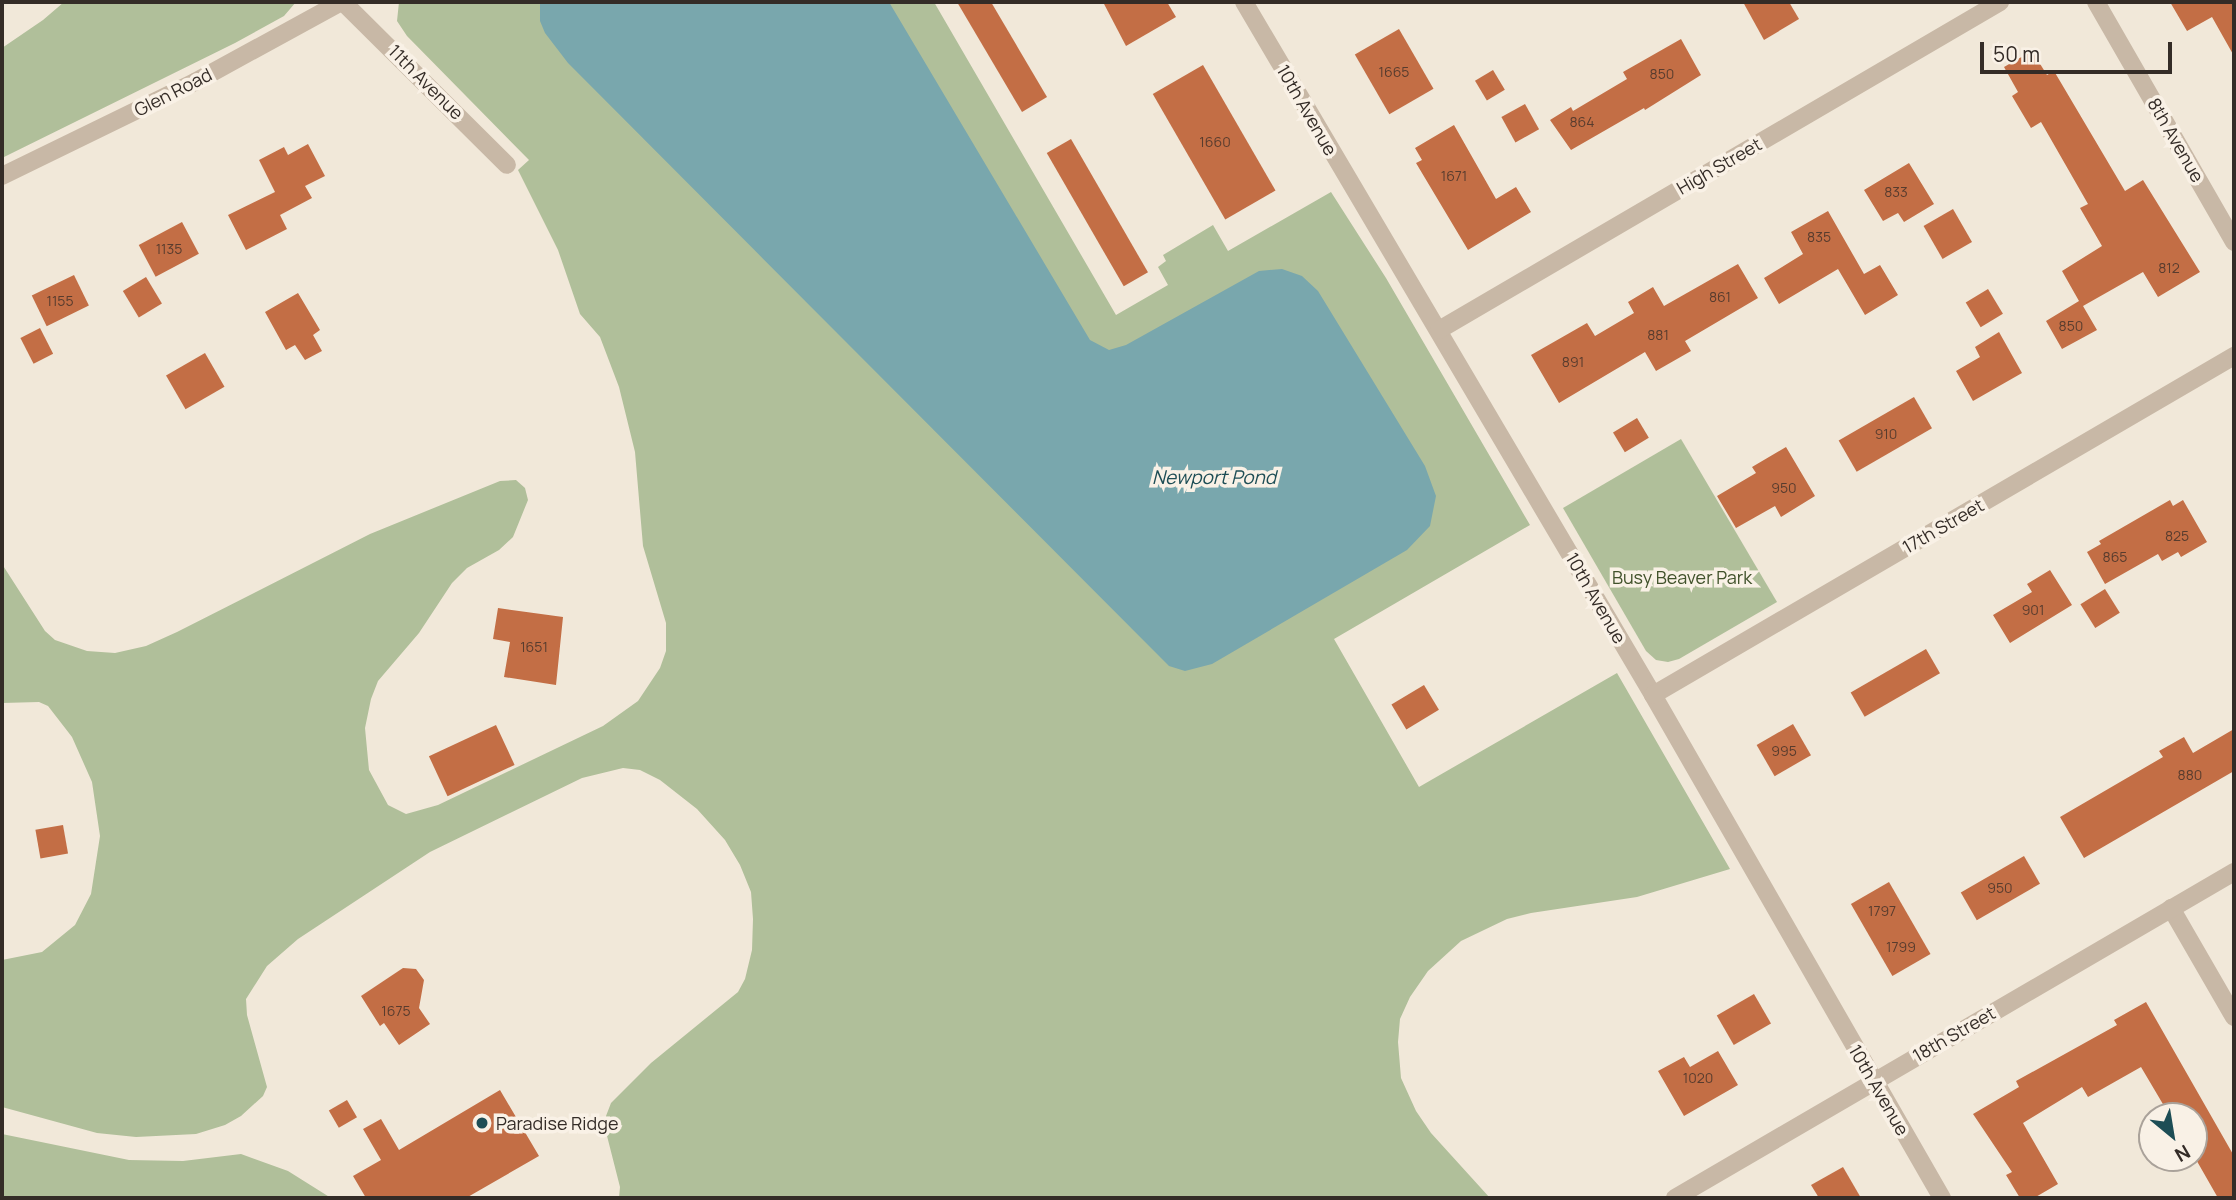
<!DOCTYPE html>
<style>
body{margin:0}
#map{position:relative;width:2236px;height:1200px;overflow:hidden;background:#f1e8d9;font-family:Manrope,sans-serif}
div>[style]{position:absolute}
.green>*{inset:0;background:#b0bf9a}
.water>*{inset:0;background:#79a7ad}
.building>*{inset:0;background:#c36e45;transform-origin:0 0}
.minor>*{height:18px;margin:-9px;padding:0 9px;transform-origin:9px;border-radius:9px;background:#c8b8a6}
.dots>*{width:19px;height:19px;translate:-50% -50%;box-sizing:border-box;border:4px solid #f9f1e6;border-radius:50%}
span{translate:-50% -50%;white-space:nowrap;text-align:center;line-height:1.15;-webkit-text-stroke:7px #f9f1e6;paint-order:stroke}
.number-label{font-size:14px;color:#583c2e}
.number-label span{-webkit-text-stroke-width:0}
.street-label{font-size:18px;color:#342c27}
.park-label{font-size:18px;color:#41522b}
.poi-label{font-size:18px;color:#342c27}
.left{translate:0 -50%;text-align:left}
.water-label{font-size:19px;color:#1d4d55;font-style:italic}
.frame{position:absolute;inset:0;border:4px solid #342c27;pointer-events:none}
.north{position:absolute;left:2138px;top:1102px;width:70px;height:70px;box-sizing:border-box;background:#f9f1e6;border:2px solid #aaa29a;border-radius:50%;rotate:150deg;font-size:19px;font-weight:700;line-height:28px;text-align:center;color:#342c27}
.north::after{content:'';display:block;margin:auto;width:24px;height:32px;background:#1d4d55;clip-path:polygon(50% 0,100% 100%,50% 72%,0 100%)}
.scale{position:absolute;left:1980px;top:42px;width:192px;height:32px;box-sizing:border-box;border:4px solid #342c27;border-top:0;padding-left:9px;font-size:21px;line-height:24px;white-space:nowrap;color:#342c27;-webkit-text-stroke:5px #f9f1e6;paint-order:stroke}
</style>
<div id="map">
<div class="green">
<i style="clip-path:polygon(64px 2px,296px 2px,284px 16px,235px 43px,2px 158px,2px 48px,43px 20px)"></i>
<i style="clip-path:polygon(399px 2px,934px 2px,1116px 315px,1168px 285px,1158px 267px,1166px 261px,1163px 255px,1213px 225px,1228px 251px,1331px 192px,1386px 278px,1530px 525px,1334px 639px,1419px 787px,1617px 673px,1730px 869px,1637px 897px,1531px 913px,1507px 919px,1461px 941px,1428px 971px,1410px 997px,1400px 1019px,1398px 1042px,1401px 1078px,1416px 1111px,1431px 1133px,1490px 1198px,619px 1198px,620px 1187px,606px 1132px,606px 1116px,611px 1103px,651px 1063px,738px 992px,745px 979px,752px 950px,753px 919px,751px 892px,740px 865px,725px 840px,697px 809px,660px 780px,640px 770px,623px 768px,582px 778px,430px 852px,298px 939px,267px 966px,246px 999px,247px 1015px,267px 1087px,263px 1096px,241px 1116px,225px 1125px,196px 1134px,136px 1137px,97px 1133px,2px 1107px,2px 960px,42px 952px,75px 925px,91px 894px,100px 836px,92px 782px,72px 737px,48px 706px,39px 702px,2px 703px,2px 564px,45px 631px,55px 640px,87px 651px,115px 653px,146px 646px,177px 632px,370px 534px,500px 481px,516px 480px,525px 488px,528px 500px,513px 537px,499px 550px,467px 568px,452px 583px,419px 633px,378px 681px,371px 699px,365px 728px,369px 770px,388px 805px,406px 814px,438px 805px,603px 726px,638px 701px,660px 668px,666px 651px,666px 623px,643px 546px,635px 452px,619px 387px,600px 337px,580px 314px,558px 250px,518px 170px,529px 160px,407px 36px,397px 21px)"></i>
<i style="clip-path:polygon(1681px 439px,1777px 602px,1679px 659px,1668px 662px,1656px 660px,1646px 651px,1563px 508px)"></i>
<i style="clip-path:polygon(2px 1134px,129px 1160px,183px 1161px,241px 1154px,288px 1171px,331px 1198px,2px 1198px)"></i>
</div>
<div class="water">
<i style="clip-path:polygon(540px 2px,889px 2px,1090px 340px,1109px 350px,1126px 345px,1259px 271px,1282px 269px,1302px 276px,1318px 291px,1425px 466px,1436px 496px,1430px 526px,1407px 550px,1212px 664px,1185px 671px,1169px 666px,568px 63px,545px 33px,540px 21px)"></i>
</div>
<div class="building">
<i style="clip-path:polygon(957px 2px,991px 2px,1047px 97px,1022px 112px)"></i>
<i style="clip-path:polygon(1103px 2px,1167px 2px,1176px 17px,1126px 46px)"></i>
<i style="clip-path:polygon(1743px 2px,1789px 2px,1799px 19px,1764px 40px)"></i>
<i style="clip-path:polygon(2170px 2px,2234px 2px,2232px 6px,2234px 56px,2212px 17px,2187px 31px)"></i>
<i style="left:1399px;top:29px;width:69px;height:51px;rotate:60deg"></i>
<i style="clip-path:polygon(1681px 39px,1701px 75px,1645px 110px,1644px 108px,1571px 150px,1550px 120px,1571px 107px,1573px 111px,1627px 79px,1623px 72px)"></i>
<i style="clip-path:polygon(2032px 51px,2047px 75px,2054px 71px,2125px 191px,2143px 180px,2200px 272px,2158px 297px,2143px 272px,2083px 306px,2097px 330px,2062px 349px,2046px 321px,2079px 301px,2062px 271px,2102px 246px,2080px 208px,2088px 204px,2041px 122px,2031px 128px,2012px 96px,2018px 92px,2004px 67px)"></i>
<i style="left:1203px;top:65px;width:145px;height:58px;rotate:60deg"></i>
<i style="left:1493px;top:70px;width:23px;height:21px;rotate:59deg"></i>
<i style="left:1525px;top:104px;width:29px;height:27px;rotate:61deg"></i>
<i style="clip-path:polygon(1454px 125px,1496px 199px,1516px 187px,1531px 212px,1468px 250px,1416px 163px,1422px 160px,1415px 148px)"></i>
<i style="left:1071px;top:139px;width:154px;height:28px;rotate:60deg"></i>
<i style="clip-path:polygon(308px 144px,325px 176px,305px 186px,312px 198px,280px 215px,287px 229px,246px 250px,228px 215px,275px 192px,259px 160px,284px 147px,288px 155px)"></i>
<i style="clip-path:polygon(1909px 163px,1934px 204px,1904px 222px,1898px 213px,1883px 221px,1864px 190px)"></i>
<i style="left:1953px;top:209px;width:38px;height:34px;rotate:60deg"></i>
<i style="clip-path:polygon(1828px 211px,1864px 274px,1880px 265px,1898px 295px,1865px 315px,1838px 269px,1779px 304px,1764px 278px,1803px 254px,1791px 232px)"></i>
<i style="left:182px;top:222px;width:36px;height:49px;rotate:62deg"></i>
<i style="clip-path:polygon(1738px 264px,1758px 298px,1685px 341px,1691px 351px,1656px 371px,1645px 352px,1559px 403px,1531px 355px,1587px 323px,1595px 336px,1634px 313px,1628px 302px,1653px 287px,1664px 306px)"></i>
<i style="left:74px;top:275px;width:34px;height:47px;rotate:64deg"></i>
<i style="left:146px;top:277px;width:31px;height:27px;rotate:59deg"></i>
<i style="left:1988px;top:289px;width:29px;height:26px;rotate:59deg"></i>
<i style="clip-path:polygon(298px 293px,320px 330px,313px 335px,322px 351px,305px 360px,295px 345px,286px 350px,265px 312px)"></i>
<i style="left:40px;top:328px;width:29px;height:22px;rotate:63deg"></i>
<i style="clip-path:polygon(1999px 332px,2022px 373px,1973px 401px,1956px 371px,1980px 357px,1975px 347px)"></i>
<i style="left:205px;top:353px;width:39px;height:45px;rotate:60deg"></i>
<i style="left:1914px;top:397px;width:36px;height:87px;rotate:60deg"></i>
<i style="left:1637px;top:418px;width:23px;height:28px;rotate:59deg"></i>
<i style="clip-path:polygon(1786px 447px,1815px 496px,1781px 517px,1775px 506px,1736px 528px,1717px 496px,1756px 473px,1752px 467px)"></i>
<i style="clip-path:polygon(2170px 500px,2173px 506px,2183px 500px,2207px 542px,2181px 557px,2178px 552px,2162px 561px,2158px 554px,2105px 584px,2087px 552px,2101px 544px,2099px 541px)"></i>
<i style="clip-path:polygon(2050px 570px,2072px 605px,2010px 643px,1993px 615px,2032px 592px,2027px 584px)"></i>
<i style="left:2105px;top:589px;width:28px;height:29px;rotate:58deg"></i>
<i style="clip-path:polygon(498px 608px,563px 617px,556px 685px,504px 677px,510px 642px,493px 639px)"></i>
<i style="left:1926px;top:649px;width:28px;height:87px;rotate:60deg"></i>
<i style="left:1424px;top:685px;width:29px;height:38px;rotate:59deg"></i>
<i style="left:1793px;top:724px;width:36px;height:42px;rotate:60deg"></i>
<i style="left:496px;top:725px;width:44px;height:74px;rotate:65deg"></i>
<i style="clip-path:polygon(2234px 729px,2234px 771px,2084px 858px,2060px 817px,2163px 757px,2159px 751px,2184px 737px,2193px 753px)"></i>
<i style="left:63px;top:825px;width:29px;height:28px;rotate:80deg"></i>
<i style="left:2024px;top:856px;width:32px;height:73px;rotate:60deg"></i>
<i style="left:1889px;top:882px;width:83px;height:44px;rotate:60deg"></i>
<i style="clip-path:polygon(403px 968px,416px 969px,424px 980px,419px 1008px,430px 1024px,399px 1045px,384px 1023px,380px 1026px,361px 996px)"></i>
<i style="left:1754px;top:994px;width:34px;height:43px;rotate:60deg"></i>
<i style="clip-path:polygon(2146px 1002px,2234px 1156px,2234px 1198px,2218px 1198px,2194px 1156px,2194px 1116px,2170px 1116px,2141px 1067px,2088px 1097px,2082px 1087px,2023px 1123px,2058px 1184px,2034px 1198px,2020px 1198px,2006px 1175px,2012px 1172px,1973px 1114px,2019px 1087px,2016px 1081px,2117px 1025px,2114px 1020px)"></i>
<i style="clip-path:polygon(1718px 1051px,1738px 1085px,1684px 1116px,1658px 1071px,1684px 1057px,1690px 1067px)"></i>
<i style="clip-path:polygon(500px 1090px,539px 1156px,466px 1198px,366px 1198px,353px 1176px,381px 1160px,363px 1129px,381px 1119px,399px 1150px)"></i>
<i style="left:347px;top:1100px;width:20px;height:21px;rotate:60deg"></i>
<i style="clip-path:polygon(1843px 1167px,1861px 1198px,1819px 1198px,1811px 1185px)"></i>
</div>
<div class="minor">
<i style="left:343px;top:2px;width:231px;rotate:44.8deg"></i>
<i style="left:1244px;top:2px;width:805px;rotate:59.45deg"></i>
<i style="left:1653px;top:695px;width:580px;rotate:60.12deg"></i>
<i style="left:2096px;top:2px;width:277px;rotate:60.1deg"></i>
<i style="left:2px;top:176px;width:215px;rotate:-26deg"></i>
<i style="left:195px;top:82px;width:166px;rotate:-28.7deg"></i>
<i style="left:1439px;top:330px;width:650px;rotate:-30.31deg"></i>
<i style="left:1653px;top:695px;width:673px;rotate:-30.26deg"></i>
<i style="left:2171px;top:908px;width:126px;rotate:60deg"></i>
<i style="left:1675px;top:1198px;width:647px;rotate:-30.25deg"></i>
</div>
<div class="dots">
<i style="left:482px;top:1123px;background:#1d4d55"></i>
</div>
<div class="number-label">
<span style="left:1394px;top:72px">1665</span>
<span style="left:1662px;top:74px">850</span>
<span style="left:1582px;top:122px">864</span>
<span style="left:1215px;top:142px">1660</span>
<span style="left:1454px;top:176px">1671</span>
<span style="left:1896px;top:192px">833</span>
<span style="left:1819px;top:237px">835</span>
<span style="left:169px;top:249px">1135</span>
<span style="left:2169px;top:268px">812</span>
<span style="left:1720px;top:297px">861</span>
<span style="left:60px;top:301px">1155</span>
<span style="left:2071px;top:326px">850</span>
<span style="left:1658px;top:335px">881</span>
<span style="left:1573px;top:362px">891</span>
<span style="left:1886px;top:434px">910</span>
<span style="left:1784px;top:488px">950</span>
<span style="left:2177px;top:536px">825</span>
<span style="left:2115px;top:557px">865</span>
<span style="left:2033px;top:610px">901</span>
<span style="left:534px;top:647px">1651</span>
<span style="left:1784px;top:751px">995</span>
<span style="left:2190px;top:775px">880</span>
<span style="left:2000px;top:888px">950</span>
<span style="left:1882px;top:911px">1797</span>
<span style="left:1901px;top:947px">1799</span>
<span style="left:396px;top:1011px">1675</span>
<span style="left:1698px;top:1078px">1020</span>
</div>
<div class="street-label">
<span style="left:426px;top:82px;rotate:45deg">11th Avenue</span>
<span style="left:173px;top:92px;rotate:-27deg">Glen Road</span>
<span style="left:1307px;top:110px;rotate:60deg">10th Avenue</span>
<span style="left:2176px;top:140px;rotate:60deg">8th Avenue</span>
<span style="left:1719px;top:166px;rotate:-30deg">High Street</span>
<span style="left:1943px;top:526px;rotate:-30deg">17th Street</span>
<span style="left:1596px;top:598px;rotate:60deg">10th Avenue</span>
<span style="left:1954px;top:1034px;rotate:-30deg">18th Street</span>
<span style="left:1879px;top:1090px;rotate:60deg">10th Avenue</span>
</div>
<div class="park-label">
<span style="left:1682px;top:577px">Busy Beaver Park</span>
</div>
<div class="poi-label">
<span class="left" style="left:496px;top:1123px">Paradise Ridge</span>
</div>
<div class="water-label">
<span style="left:1214px;top:478px">Newport Pond</span>
</div>
<div class="frame"></div>
<div class="north">N</div>
<div class="scale">50 m</div>
</div>
